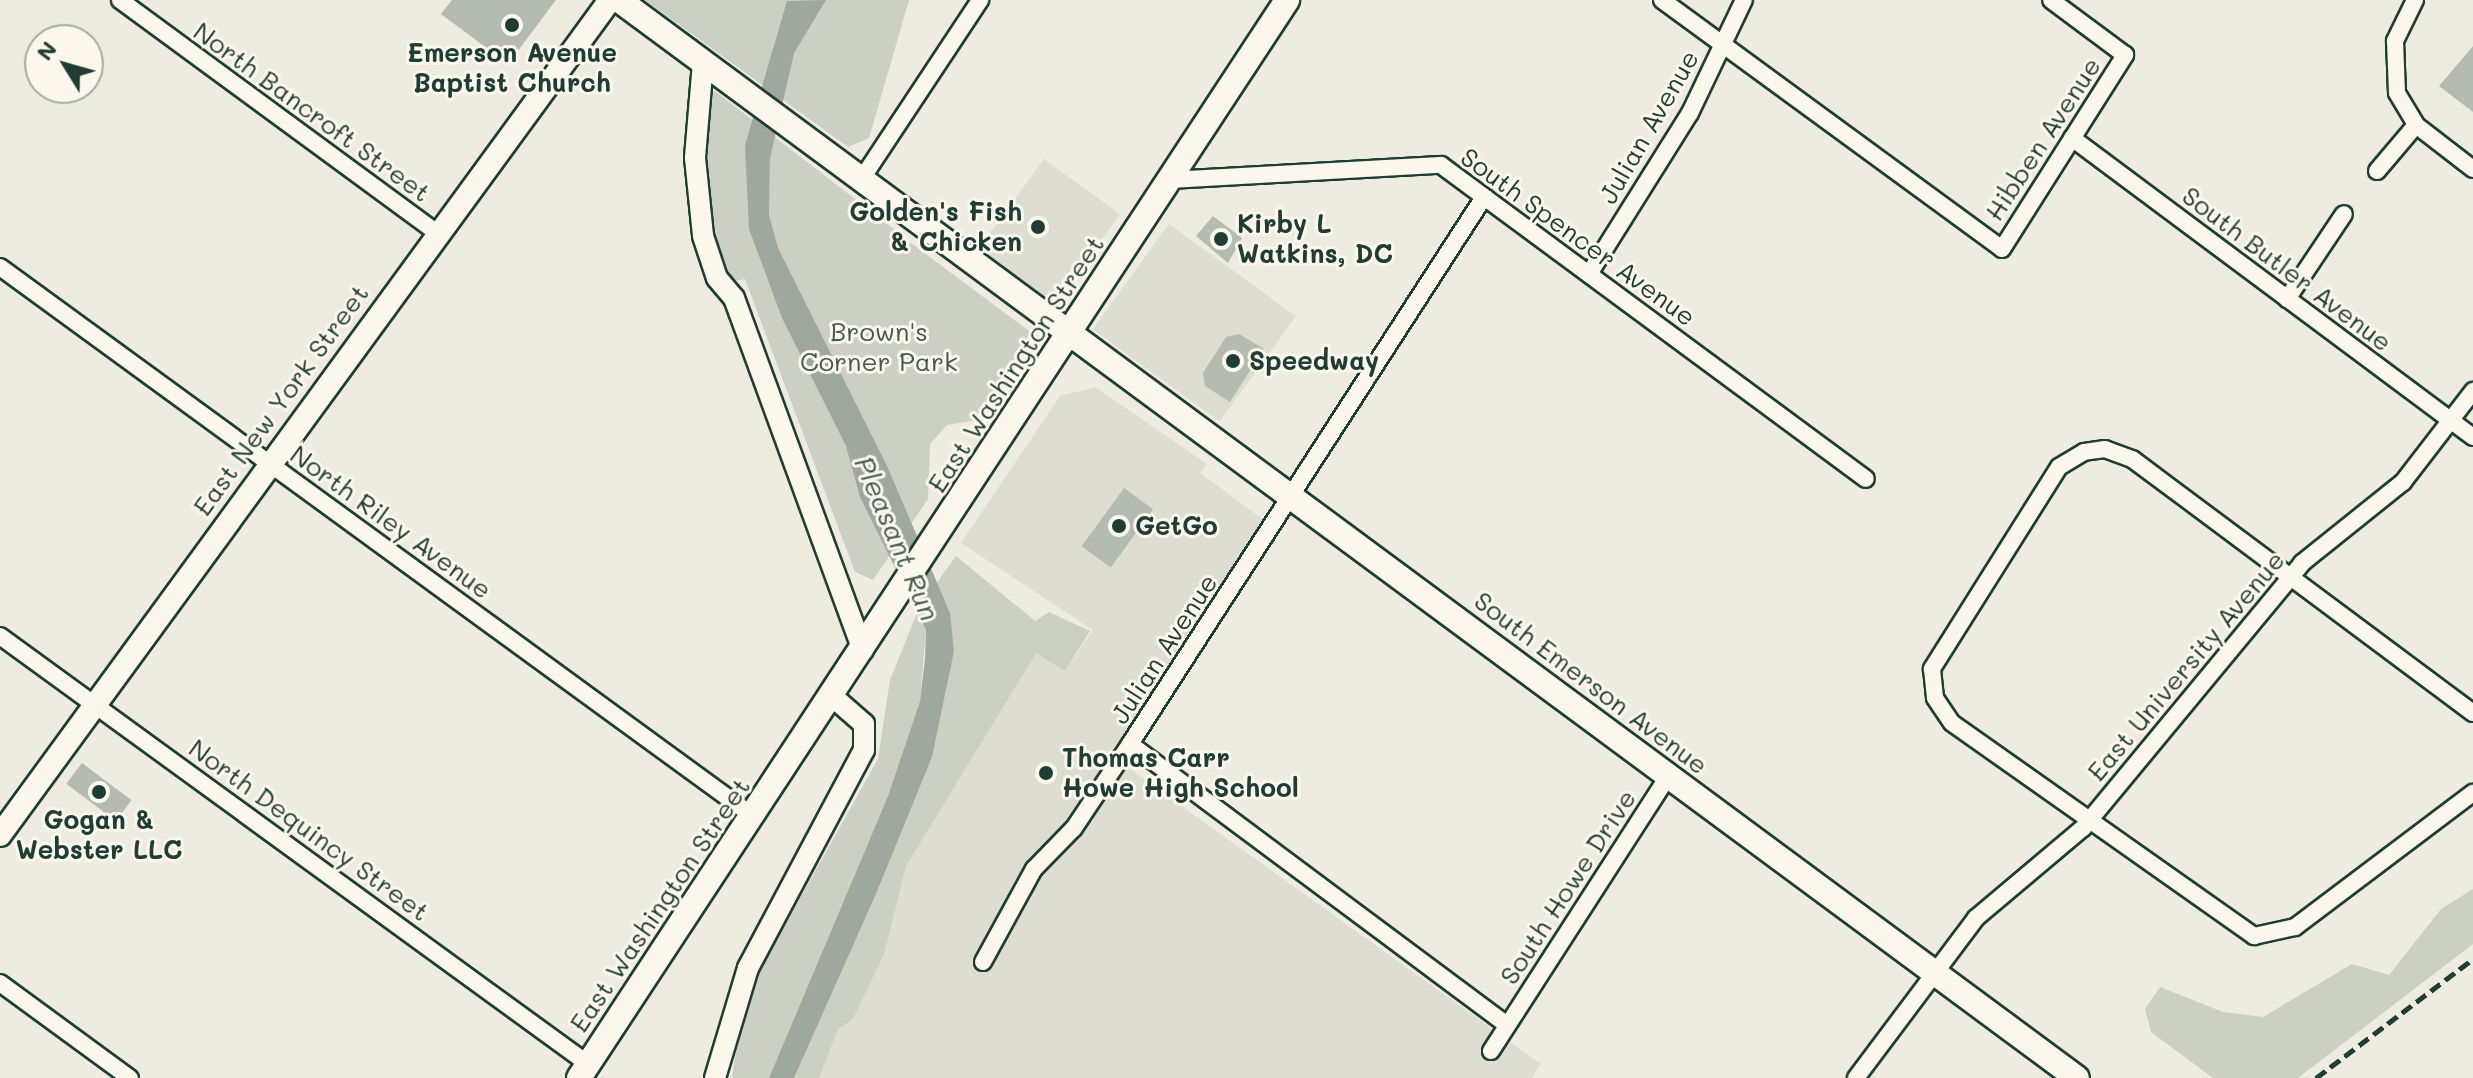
<!DOCTYPE html>
<style>
body{margin:0}
#map{position:relative;width:2473px;height:1078px;overflow:hidden;background:#eeece1;font-family:Mali,sans-serif}
div>[style]{position:absolute}
.built>*{inset:0;background:#ddddd2;transform-origin:0 0}
.green>*{inset:0;background:#cbcfc4}
.water>*{inset:0;background:#9fa89f}
.building>*{inset:0;background:#b4bbb0;transform-origin:0 0}
.roads{filter:drop-shadow(2px 0 #1f3d34) drop-shadow(-2px 0 #1f3d34) drop-shadow(0 2px #1f3d34) drop-shadow(0 -2px #1f3d34)}
.minor>*{height:16px;margin:-8px;padding:0 8px;transform-origin:8px;border-radius:8px;background:#fbf7ec}
.tertiary>*{height:20px;margin:-10px;padding:0 10px;transform-origin:10px;border-radius:10px;background:#fbf7ec}
.secondary>*{height:22px;margin:-11px;padding:0 11px;transform-origin:11px;border-radius:11px;background:#fbf7ec}
.primary>*{height:24px;margin:-12px;padding:0 12px;transform-origin:12px;border-radius:12px;background:#fbf7ec}
.rail>*{height:5px;margin-top:-2.5px;transform-origin:0;background:repeating-linear-gradient(90deg,#1f3d34 0 12px,transparent 0 18px)}
.dots>*{width:22px;height:22px;translate:-50% -50%;box-sizing:border-box;border:4px solid #fbf7ec;border-radius:50%}
span{translate:-50% -50%;white-space:nowrap;text-align:center;line-height:1.15;-webkit-text-stroke:6px #fbf7ec;paint-order:stroke}
.poi-label{font-size:26px;color:#1f3d34;font-weight:700}
.right{translate:-100% -50%;text-align:right}
.left{translate:0 -50%;text-align:left}
.street-label{font-size:26px;color:#1f3d34}
.park-label{font-size:26px;color:#415a51}
.water-label{font-size:28px;color:#455d54;font-style:italic}
.north{position:absolute;left:24px;top:24px;width:80px;height:80px;box-sizing:border-box;background:#fbf7ec;border:2px solid #a3ada2;border-radius:50%;rotate:307deg;font-size:22px;font-weight:700;line-height:32px;text-align:center;color:#1f3d34}
.north::after{content:'';display:block;margin:auto;width:28px;height:36px;background:#1f3d34;clip-path:polygon(50% 0,100% 100%,50% 72%,0 100%)}
</style>
<div id="map">
<div class="built">
<i style="left:1044px;top:159px;width:94px;height:112px;rotate:36deg"></i>
<i style="left:1169px;top:224px;width:157px;height:130px;rotate:36deg"></i>
<i style="clip-path:polygon(1095px 387px,1207px 464px,1200px 473px,1264px 520px,1112px 756px,1541px 1064px,1532px 1078px,819px 1078px,838px 1028px,853px 1019px,883px 954px,906px 866px,954px 778px,1036px 652px,1065px 671px,1093px 630px,961px 543px,1060px 396px)"></i>
</div>
<div class="green">
<i style="clip-path:polygon(645px 0,909px 0,869px 138px,848px 147px)"></i>
<i style="clip-path:polygon(715px 91px,898px 232px,899px 247px,911px 243px,1029px 331px,1022px 359px,981px 419px,947px 425px,930px 444px,928px 499px,873px 580px,855px 572px,745px 279px,725px 283px,715px 260px,700px 155px,707px 99px)"></i>
<i style="clip-path:polygon(956px 556px,1035px 621px,1049px 612px,1090px 631px,1065px 671px,1036px 653px,906px 866px,884px 954px,853px 1019px,838px 1029px,819px 1078px,794px 1078px,932px 757px,950px 613px,936px 584px)"></i>
<i style="clip-path:polygon(917px 613px,926px 630px,920px 701px,888px 796px,769px 1078px,732px 1078px,741px 1017px,762px 966px,878px 759px,890px 680px)"></i>
<i style="clip-path:polygon(2473px 889px,2473px 944px,2298px 1078px,2213px 1078px,2151px 1032px,2145px 1009px,2160px 987px,2223px 1012px,2263px 1017px,2352px 964px,2389px 975px,2441px 909px)"></i>
</div>
<div class="water">
<i style="clip-path:polygon(826px 0,794px 53px,770px 158px,769px 215px,778px 248px,887px 466px,950px 613px,954px 651px,932px 757px,875px 896px,794px 1078px,769px 1078px,888px 796px,920px 701px,925px 659px,926px 630px,860px 497px,846px 446px,782px 318px,749px 229px,745px 145px,787px 1px)"></i>
</div>
<div class="building">
<i style="clip-path:polygon(452px 0,556px 0,508px 64px,441px 14px)"></i>
<i style="clip-path:polygon(2473px 46px,2473px 112px,2439px 86px)"></i>
<i style="clip-path:polygon(1213px 216px,1242px 238px,1228px 263px,1196px 236px)"></i>
<i style="clip-path:polygon(1239px 334px,1264px 349px,1230px 402px,1205px 386px,1203px 373px,1226px 337px)"></i>
<i style="left:1124px;top:488px;width:36px;height:72px;rotate:36deg"></i>
<i style="left:82px;top:763px;width:62px;height:26px;rotate:37deg"></i>
</div>
<div class="roads">
<div class="minor">
<i style="left:120px;top:0;width:393px;rotate:36.3deg"></i>
<i style="left:1662px;top:0;width:421px;rotate:36.2deg"></i>
<i style="left:2002px;top:249px;width:230px;rotate:-57.6deg"></i>
<i style="left:2125px;top:55px;width:92px;rotate:-143.4deg"></i>
<i style="left:2415px;top:0;width:46px;rotate:116deg"></i>
<i style="left:2395px;top:41px;width:52px;rotate:87.8deg"></i>
<i style="left:2397px;top:93px;width:37px;rotate:59deg"></i>
<i style="left:2416px;top:125px;width:72px;rotate:37.7deg"></i>
<i style="left:2072px;top:138px;width:500px;rotate:36.71deg"></i>
<i style="left:2377px;top:171px;width:60px;rotate:-49.7deg"></i>
<i style="left:861px;top:180px;width:216px;rotate:-56.5deg"></i>
<i style="left:1169px;top:180px;width:272px;rotate:-3.2deg"></i>
<i style="left:1441px;top:165px;width:528px;rotate:36.46deg"></i>
<i style="left:0;top:267px;width:932px;rotate:36.1deg"></i>
<i style="left:1589px;top:274px;width:190px;rotate:-57.9deg"></i>
<i style="left:1690px;top:113px;width:125px;rotate:-64.5deg"></i>
<i style="left:2287px;top:299px;width:102px;rotate:-56.2deg"></i>
<i style="left:0;top:636px;width:727px;rotate:36.05deg"></i>
<i style="left:2473px;top:713px;width:425px;rotate:-143.3deg"></i>
<i style="left:2132px;top:459px;width:29px;rotate:-160deg"></i>
<i style="left:2105px;top:449px;width:21px;rotate:172deg"></i>
<i style="left:2084px;top:452px;width:29px;rotate:149deg"></i>
<i style="left:2059px;top:467px;width:239px;rotate:122.2deg"></i>
<i style="left:1932px;top:669px;width:29px;rotate:84deg"></i>
<i style="left:1935px;top:698px;width:30px;rotate:56deg"></i>
<i style="left:1952px;top:723px;width:370px;rotate:35.2deg"></i>
<i style="left:2254px;top:936px;width:42px;rotate:-12.4deg"></i>
<i style="left:2295px;top:927px;width:223px;rotate:-37deg"></i>
<i style="left:1130px;top:744px;width:470px;rotate:36.7deg"></i>
<i style="left:983px;top:962px;width:106px;rotate:-61.3deg"></i>
<i style="left:1034px;top:869px;width:57px;rotate:-45.7deg"></i>
<i style="left:1074px;top:828px;width:101px;rotate:-56.3deg"></i>
<i style="left:1130px;top:744px;width:652px;rotate:-57.09deg"></i>
<i style="left:0;top:983px;width:161px;rotate:36.2deg"></i>
<i style="left:1491px;top:1051px;width:328px;rotate:-57.2deg"></i>
<i style="left:1856px;top:1078px;width:200px;rotate:-53.1deg"></i>
<i style="left:1976px;top:918px;width:140px;rotate:-40.1deg"></i>
<i style="left:2083px;top:828px;width:344px;rotate:-50.4deg"></i>
<i style="left:2302px;top:563px;width:129px;rotate:-38.7deg"></i>
<i style="left:2403px;top:482px;width:115px;rotate:-52.4deg"></i>
</div>
<div class="tertiary">
<i style="left:703px;top:62px;width:96px;rotate:94.8deg"></i>
<i style="left:695px;top:158px;width:78px;rotate:84.1deg"></i>
<i style="left:703px;top:236px;width:44px;rotate:71.6deg"></i>
<i style="left:717px;top:278px;width:26px;rotate:50deg"></i>
<i style="left:734px;top:298px;width:375px;rotate:69.9deg"></i>
<i style="left:715px;top:1078px;width:115px;rotate:-73.3deg"></i>
<i style="left:748px;top:968px;width:247px;rotate:-62deg"></i>
<i style="left:864px;top:750px;width:26px;rotate:-90deg"></i>
<i style="left:864px;top:724px;width:43px;rotate:-138.8deg"></i>
</div>
<div class="secondary">
<i style="left:0;top:835px;width:1034px;rotate:-53.85deg"></i>
</div>
<div class="primary">
<i style="left:619px;top:0;width:1813px;rotate:36.48deg"></i>
<i style="left:579px;top:1078px;width:1290px;rotate:-56.7deg"></i>
</div>
</div>
<div class="rail">
<i style="left:2316px;top:1078px;width:197px;rotate:-37.2deg"></i>
</div>
<div class="dots">
<i style="left:512px;top:25px;background:#1f3d34"></i>
<i style="left:1038px;top:227px;background:#1f3d34"></i>
<i style="left:1221px;top:239px;background:#1f3d34"></i>
<i style="left:1233px;top:361px;background:#1f3d34"></i>
<i style="left:1119px;top:526px;background:#1f3d34"></i>
<i style="left:1046px;top:773px;background:#1f3d34"></i>
<i style="left:99px;top:792px;background:#1f3d34"></i>
</div>
<div class="poi-label">
<span style="left:512px;top:68px">Emerson Avenue<br>Baptist Church</span>
<span class="right" style="left:1022px;top:227px">Golden's Fish<br>&amp; Chicken</span>
<span class="left" style="left:1237px;top:239px">Kirby L<br>Watkins, DC</span>
<span class="left" style="left:1249px;top:361px">Speedway</span>
<span class="left" style="left:1135px;top:526px">GetGo</span>
<span class="left" style="left:1062px;top:773px">Thomas Carr<br>Howe High School</span>
<span style="left:99px;top:835px">Gogan &amp;<br>Webster LLC</span>
</div>
<div class="street-label">
<span style="left:312px;top:112px;rotate:36deg">North Bancroft Street</span>
<span style="left:1649px;top:127px;rotate:-60deg">Julian Avenue</span>
<span style="left:2043px;top:139px;rotate:-57deg">Hibben Avenue</span>
<span style="left:1578px;top:237px;rotate:36deg">South Spencer Avenue</span>
<span style="left:2287px;top:269px;rotate:37deg">South Butler Avenue</span>
<span style="left:1016px;top:364px;rotate:-57deg">East Washington Street</span>
<span style="left:281px;top:400px;rotate:-54deg">East New York Street</span>
<span style="left:391px;top:522px;rotate:36deg">North Riley Avenue</span>
<span style="left:1164px;top:649px;rotate:-57deg">Julian Avenue</span>
<span style="left:2186px;top:666px;rotate:-50deg">East University Avenue</span>
<span style="left:1591px;top:683px;rotate:37deg">South Emerson Avenue</span>
<span style="left:309px;top:830px;rotate:36deg">North Dequincy Street</span>
<span style="left:1568px;top:887px;rotate:-57deg">South Howe Drive</span>
<span style="left:660px;top:905px;rotate:-56deg">East Washington Street</span>
</div>
<div class="park-label">
<span style="left:879px;top:347px">Brown's<br>Corner Park</span>
</div>
<div class="water-label">
<span style="left:898px;top:538px;rotate:67deg">Pleasant Run</span>
</div>
<div class="north">N</div>
</div>
